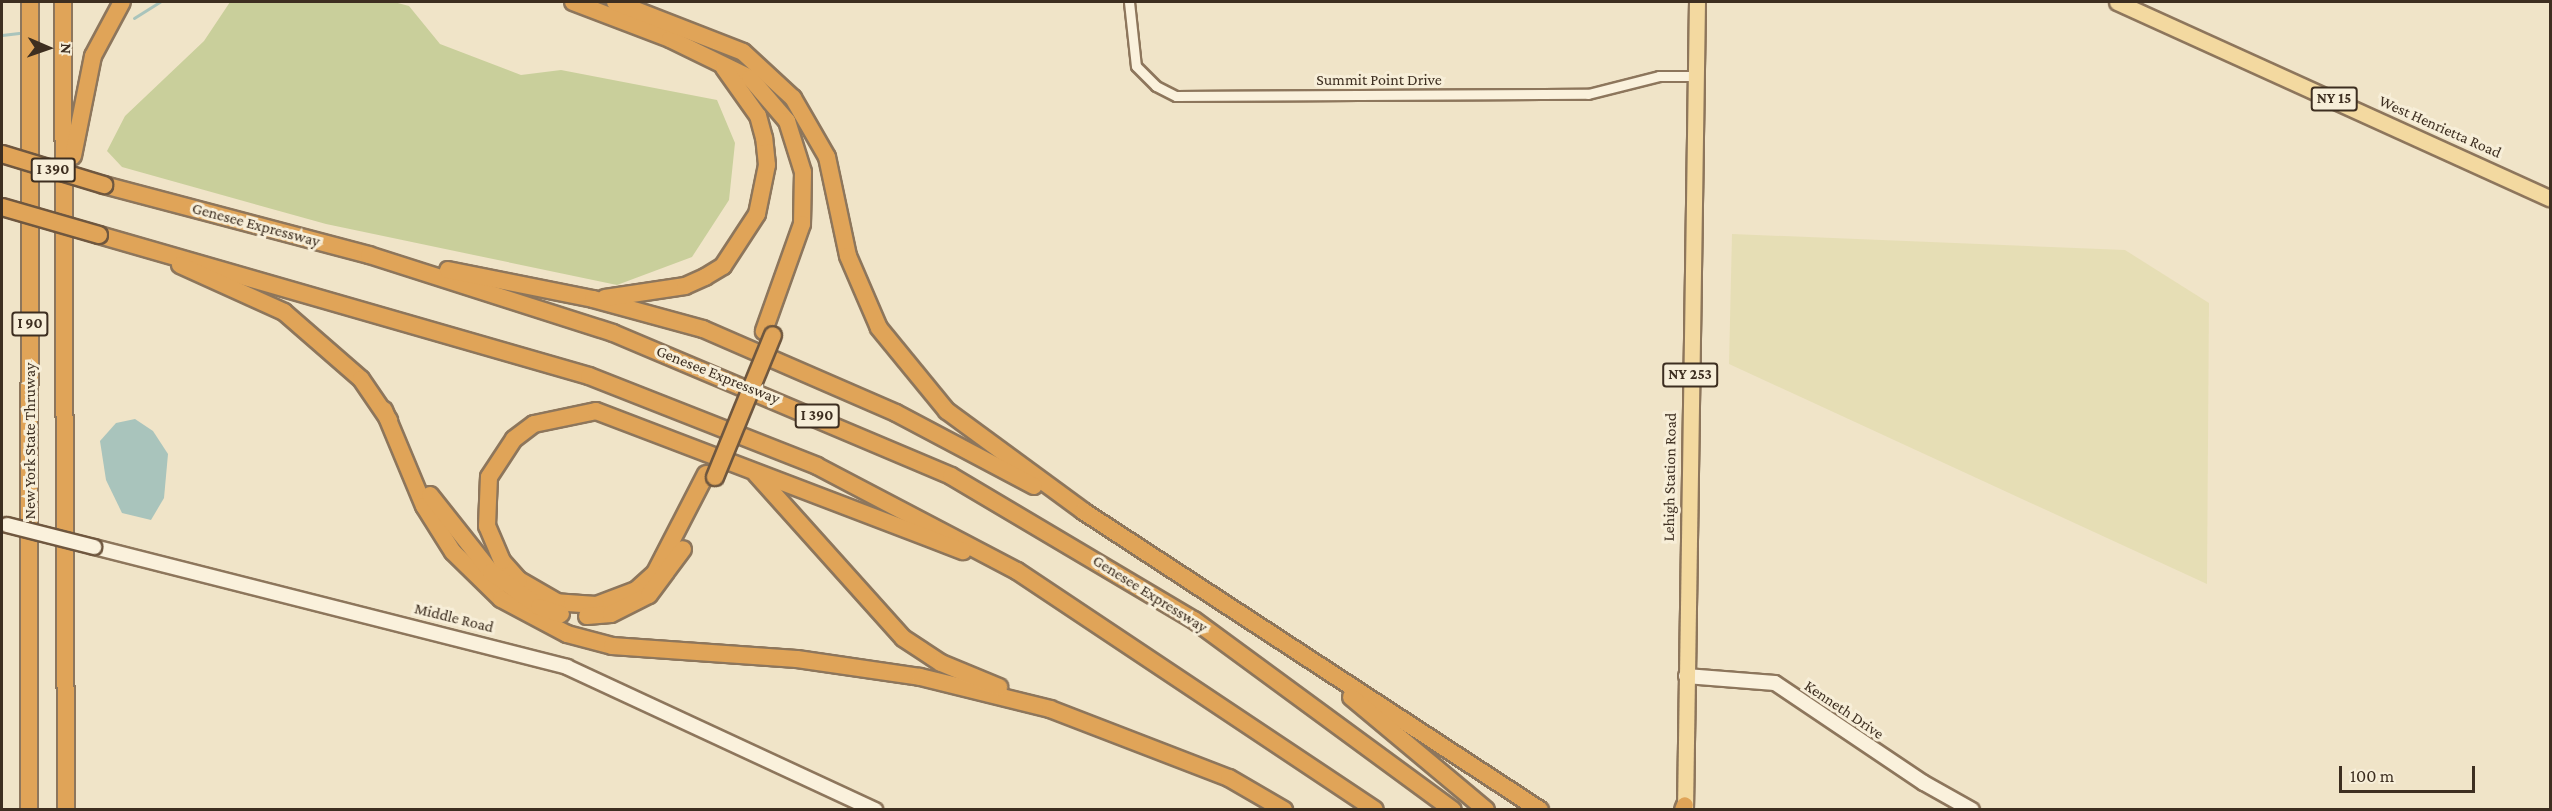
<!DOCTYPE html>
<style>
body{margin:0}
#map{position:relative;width:2552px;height:811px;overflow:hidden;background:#f0e4c8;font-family:"Crimson Pro",serif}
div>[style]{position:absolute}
.farmland>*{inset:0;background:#e6deb5}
.green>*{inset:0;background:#c9cf9b}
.water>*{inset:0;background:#a9c4bc}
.stream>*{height:3px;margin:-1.5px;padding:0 1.5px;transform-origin:1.5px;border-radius:1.5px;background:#a9c4bc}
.roads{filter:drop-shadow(2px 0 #8d765c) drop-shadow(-2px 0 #8d765c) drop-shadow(0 2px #8d765c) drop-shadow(0 -2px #8d765c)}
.street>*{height:9px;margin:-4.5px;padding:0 4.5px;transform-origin:4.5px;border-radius:4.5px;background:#faf1dc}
.secondary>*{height:14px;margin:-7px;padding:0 7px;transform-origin:7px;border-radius:7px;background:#faf1dc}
.primary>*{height:15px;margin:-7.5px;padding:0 7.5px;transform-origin:7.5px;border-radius:7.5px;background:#f3d9a0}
.highway>*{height:16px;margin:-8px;padding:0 8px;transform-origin:8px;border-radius:8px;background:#e0a458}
.bridges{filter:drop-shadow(2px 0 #6f573f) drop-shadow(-2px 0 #6f573f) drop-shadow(0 2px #6f573f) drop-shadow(0 -2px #6f573f)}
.secondary-bridge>*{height:14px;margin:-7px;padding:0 7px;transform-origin:7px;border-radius:7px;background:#faf1dc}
.highway-bridge>*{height:16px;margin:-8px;padding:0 8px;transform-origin:8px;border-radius:8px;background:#e0a458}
span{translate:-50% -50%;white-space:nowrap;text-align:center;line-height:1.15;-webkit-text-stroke:6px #f7eed8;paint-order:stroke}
.shield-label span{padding:2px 4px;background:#f7eed8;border:2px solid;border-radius:4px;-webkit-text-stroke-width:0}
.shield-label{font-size:15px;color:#3d2e20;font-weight:700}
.street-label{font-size:16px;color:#3d2e20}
.frame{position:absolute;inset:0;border:3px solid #3d2e20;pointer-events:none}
.north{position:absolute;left:18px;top:18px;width:60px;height:60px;-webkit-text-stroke:4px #f7eed8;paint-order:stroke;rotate:92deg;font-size:16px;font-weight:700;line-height:24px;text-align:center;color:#3d2e20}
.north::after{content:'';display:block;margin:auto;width:21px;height:27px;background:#3d2e20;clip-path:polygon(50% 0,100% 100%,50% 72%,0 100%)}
.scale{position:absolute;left:2339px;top:766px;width:136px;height:27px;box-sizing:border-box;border:3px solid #3d2e20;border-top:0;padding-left:8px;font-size:18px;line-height:21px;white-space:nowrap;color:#3d2e20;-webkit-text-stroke:4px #f7eed8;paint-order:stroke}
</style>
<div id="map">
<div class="farmland">
<i style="clip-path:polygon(1732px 234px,2125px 250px,2209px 303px,2207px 584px,1729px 364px)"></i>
</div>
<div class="green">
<i style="clip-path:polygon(230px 2px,394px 2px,409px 6px,440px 44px,521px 75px,561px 70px,717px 100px,735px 143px,729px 200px,692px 257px,617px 285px,326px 224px,122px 167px,107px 151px,125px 116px,204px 41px)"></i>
</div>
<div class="water">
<i style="clip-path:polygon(135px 419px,153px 431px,168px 454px,164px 498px,151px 520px,122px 513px,106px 480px,100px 441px,116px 423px)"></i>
</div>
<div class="stream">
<i style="left:134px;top:18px;width:31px;rotate:-32deg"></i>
<i style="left:2px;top:35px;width:17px;rotate:-7deg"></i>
</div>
<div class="roads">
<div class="street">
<i style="left:1129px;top:2px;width:64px;rotate:83.8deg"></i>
<i style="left:1136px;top:66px;width:28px;rotate:45deg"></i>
<i style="left:1156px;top:86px;width:22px;rotate:27deg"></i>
<i style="left:1176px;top:96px;width:412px;rotate:-0.3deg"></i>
<i style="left:1588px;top:94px;width:73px;rotate:-14.2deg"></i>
<i style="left:1659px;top:76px;width:36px"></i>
</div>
<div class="secondary">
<i style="left:94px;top:547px;width:488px;rotate:14.2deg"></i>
<i style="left:567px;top:667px;width:340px;rotate:24.9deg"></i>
<i style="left:1686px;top:676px;width:89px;rotate:4.5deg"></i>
<i style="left:1775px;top:683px;width:179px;rotate:33.9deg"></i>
<i style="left:1924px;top:783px;width:55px;rotate:29.4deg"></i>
</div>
<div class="primary">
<i style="left:2117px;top:2px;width:475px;rotate:24.4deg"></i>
<i style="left:1685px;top:810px;width:808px;rotate:-89.15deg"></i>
</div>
<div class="highway">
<i style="left:63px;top:2px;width:808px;rotate:89.79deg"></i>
<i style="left:573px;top:2px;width:104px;rotate:20.9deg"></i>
<i style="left:670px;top:39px;width:89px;rotate:26deg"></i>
<i style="left:750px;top:78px;width:57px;rotate:49.3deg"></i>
<i style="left:787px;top:121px;width:53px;rotate:72.6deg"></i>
<i style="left:803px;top:172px;width:52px;rotate:91.1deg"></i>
<i style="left:802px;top:224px;width:114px;rotate:109.6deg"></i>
<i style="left:615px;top:2px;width:137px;rotate:21.3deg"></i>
<i style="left:743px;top:52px;width:68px;rotate:42.6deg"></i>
<i style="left:793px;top:98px;width:68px;rotate:60deg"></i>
<i style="left:827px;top:157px;width:101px;rotate:78deg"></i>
<i style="left:848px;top:256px;width:78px;rotate:66.7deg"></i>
<i style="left:879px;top:328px;width:107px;rotate:50.7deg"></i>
<i style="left:947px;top:411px;width:169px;rotate:36.3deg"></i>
<i style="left:1083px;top:511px;width:546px;rotate:33.2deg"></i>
<i style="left:73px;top:156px;width:102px;rotate:-78.7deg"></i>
<i style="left:93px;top:56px;width:61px;rotate:-61.8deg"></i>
<i style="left:104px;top:185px;width:274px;rotate:14.8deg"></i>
<i style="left:369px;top:255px;width:256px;rotate:17.7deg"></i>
<i style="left:613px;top:333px;width:367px;rotate:22.9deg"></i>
<i style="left:951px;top:476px;width:282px;rotate:30.7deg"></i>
<i style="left:1194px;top:620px;width:321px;rotate:36.3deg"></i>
<i style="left:99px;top:235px;width:510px;rotate:16.05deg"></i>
<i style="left:589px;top:376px;width:245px;rotate:21.5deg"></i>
<i style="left:817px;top:466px;width:226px;rotate:27.7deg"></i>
<i style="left:1017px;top:571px;width:430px;rotate:33.7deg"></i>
<i style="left:180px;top:265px;width:114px;rotate:24.3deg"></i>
<i style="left:284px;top:312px;width:102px;rotate:41deg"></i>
<i style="left:361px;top:379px;width:50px;rotate:55.7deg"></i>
<i style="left:448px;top:270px;width:148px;rotate:11.3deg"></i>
<i style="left:593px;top:299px;width:114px;rotate:15.3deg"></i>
<i style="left:703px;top:329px;width:210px;rotate:23.5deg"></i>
<i style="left:896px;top:413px;width:156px;rotate:27.9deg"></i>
<i style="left:605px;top:298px;width:81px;rotate:-8.5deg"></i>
<i style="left:685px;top:286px;width:22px;rotate:-24deg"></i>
<i style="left:705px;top:277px;width:21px;rotate:-31deg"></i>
<i style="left:723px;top:266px;width:62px;rotate:-56.8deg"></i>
<i style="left:757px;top:214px;width:50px;rotate:-78.5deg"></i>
<i style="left:767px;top:165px;width:27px;rotate:-96deg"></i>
<i style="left:764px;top:138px;width:23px;rotate:-105deg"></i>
<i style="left:758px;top:116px;width:59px;rotate:-125.3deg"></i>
<i style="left:384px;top:410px;width:104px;rotate:67.4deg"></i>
<i style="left:424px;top:506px;width:54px;rotate:57.8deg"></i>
<i style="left:453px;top:552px;width:67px;rotate:44.4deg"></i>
<i style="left:501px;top:599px;width:75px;rotate:27.9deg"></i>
<i style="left:567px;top:634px;width:47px;rotate:14.9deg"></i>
<i style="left:612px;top:646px;width:185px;rotate:4deg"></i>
<i style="left:797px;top:659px;width:124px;rotate:8.3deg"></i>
<i style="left:920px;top:677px;width:134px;rotate:13.8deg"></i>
<i style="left:1050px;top:709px;width:192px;rotate:21.1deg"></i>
<i style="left:1229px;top:778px;width:64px;rotate:30.2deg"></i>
<i style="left:706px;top:474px;width:111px;rotate:117.3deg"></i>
<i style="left:655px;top:573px;width:25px;rotate:138deg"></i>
<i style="left:636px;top:590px;width:43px;rotate:159.4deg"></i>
<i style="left:596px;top:605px;width:39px;rotate:-176deg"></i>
<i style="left:557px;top:602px;width:44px;rotate:-149.9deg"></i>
<i style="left:519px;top:580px;width:25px;rotate:-132deg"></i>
<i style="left:502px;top:561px;width:38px;rotate:-113deg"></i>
<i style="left:487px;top:526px;width:49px;rotate:-87.7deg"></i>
<i style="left:489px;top:477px;width:45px;rotate:-56.7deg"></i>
<i style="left:514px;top:439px;width:25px;rotate:-37deg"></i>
<i style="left:534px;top:424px;width:63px;rotate:-11.8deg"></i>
<i style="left:596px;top:411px;width:393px;rotate:20.9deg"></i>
<i style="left:756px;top:474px;width:220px;rotate:48.1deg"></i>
<i style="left:903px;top:638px;width:45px;rotate:33.3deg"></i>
<i style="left:941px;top:663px;width:63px;rotate:22.5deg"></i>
<i style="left:430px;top:495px;width:98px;rotate:51.6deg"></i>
<i style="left:491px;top:572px;width:59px;rotate:36.1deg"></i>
<i style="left:539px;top:607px;width:23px;rotate:18deg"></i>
<i style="left:587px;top:616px;width:24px;rotate:-5deg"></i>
<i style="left:611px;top:614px;width:42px;rotate:-26.6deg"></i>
<i style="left:649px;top:595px;width:57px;rotate:-53.5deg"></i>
<i style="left:1351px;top:697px;width:176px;rotate:39.9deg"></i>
<i style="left:29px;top:810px;width:808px;rotate:-89.93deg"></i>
<i style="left:1683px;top:810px;width:5px;rotate:-68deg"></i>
</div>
</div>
<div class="bridges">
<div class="secondary-bridge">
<i style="left:7px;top:525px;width:90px;rotate:14.2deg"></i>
</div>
<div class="highway-bridge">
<i style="left:2px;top:154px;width:107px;rotate:16.9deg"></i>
<i style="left:2px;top:207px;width:101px;rotate:16.1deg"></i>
<i style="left:715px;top:477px;width:153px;rotate:-67.8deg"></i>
</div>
</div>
<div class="shield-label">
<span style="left:2334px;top:99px">NY 15</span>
<span style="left:53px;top:170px">I 390</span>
<span style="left:30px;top:324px">I 90</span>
<span style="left:1690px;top:375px">NY 253</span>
<span style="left:817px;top:416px">I 390</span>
</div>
<div class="street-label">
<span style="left:1379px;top:80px">Summit Point Drive</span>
<span style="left:2440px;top:127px;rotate:24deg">West Henrietta Road</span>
<span style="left:256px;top:225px;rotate:15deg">Genesee Expressway</span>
<span style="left:718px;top:375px;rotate:22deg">Genesee Expressway</span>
<span style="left:30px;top:441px;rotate:-90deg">New York State Thruway</span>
<span style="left:1670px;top:477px;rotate:-89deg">Lehigh Station Road</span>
<span style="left:1150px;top:594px;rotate:32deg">Genesee Expressway</span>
<span style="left:454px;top:618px;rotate:14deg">Middle Road</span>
<span style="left:1844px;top:710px;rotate:34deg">Kenneth Drive</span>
</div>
<div class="frame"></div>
<div class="north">N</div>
<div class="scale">100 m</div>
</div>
